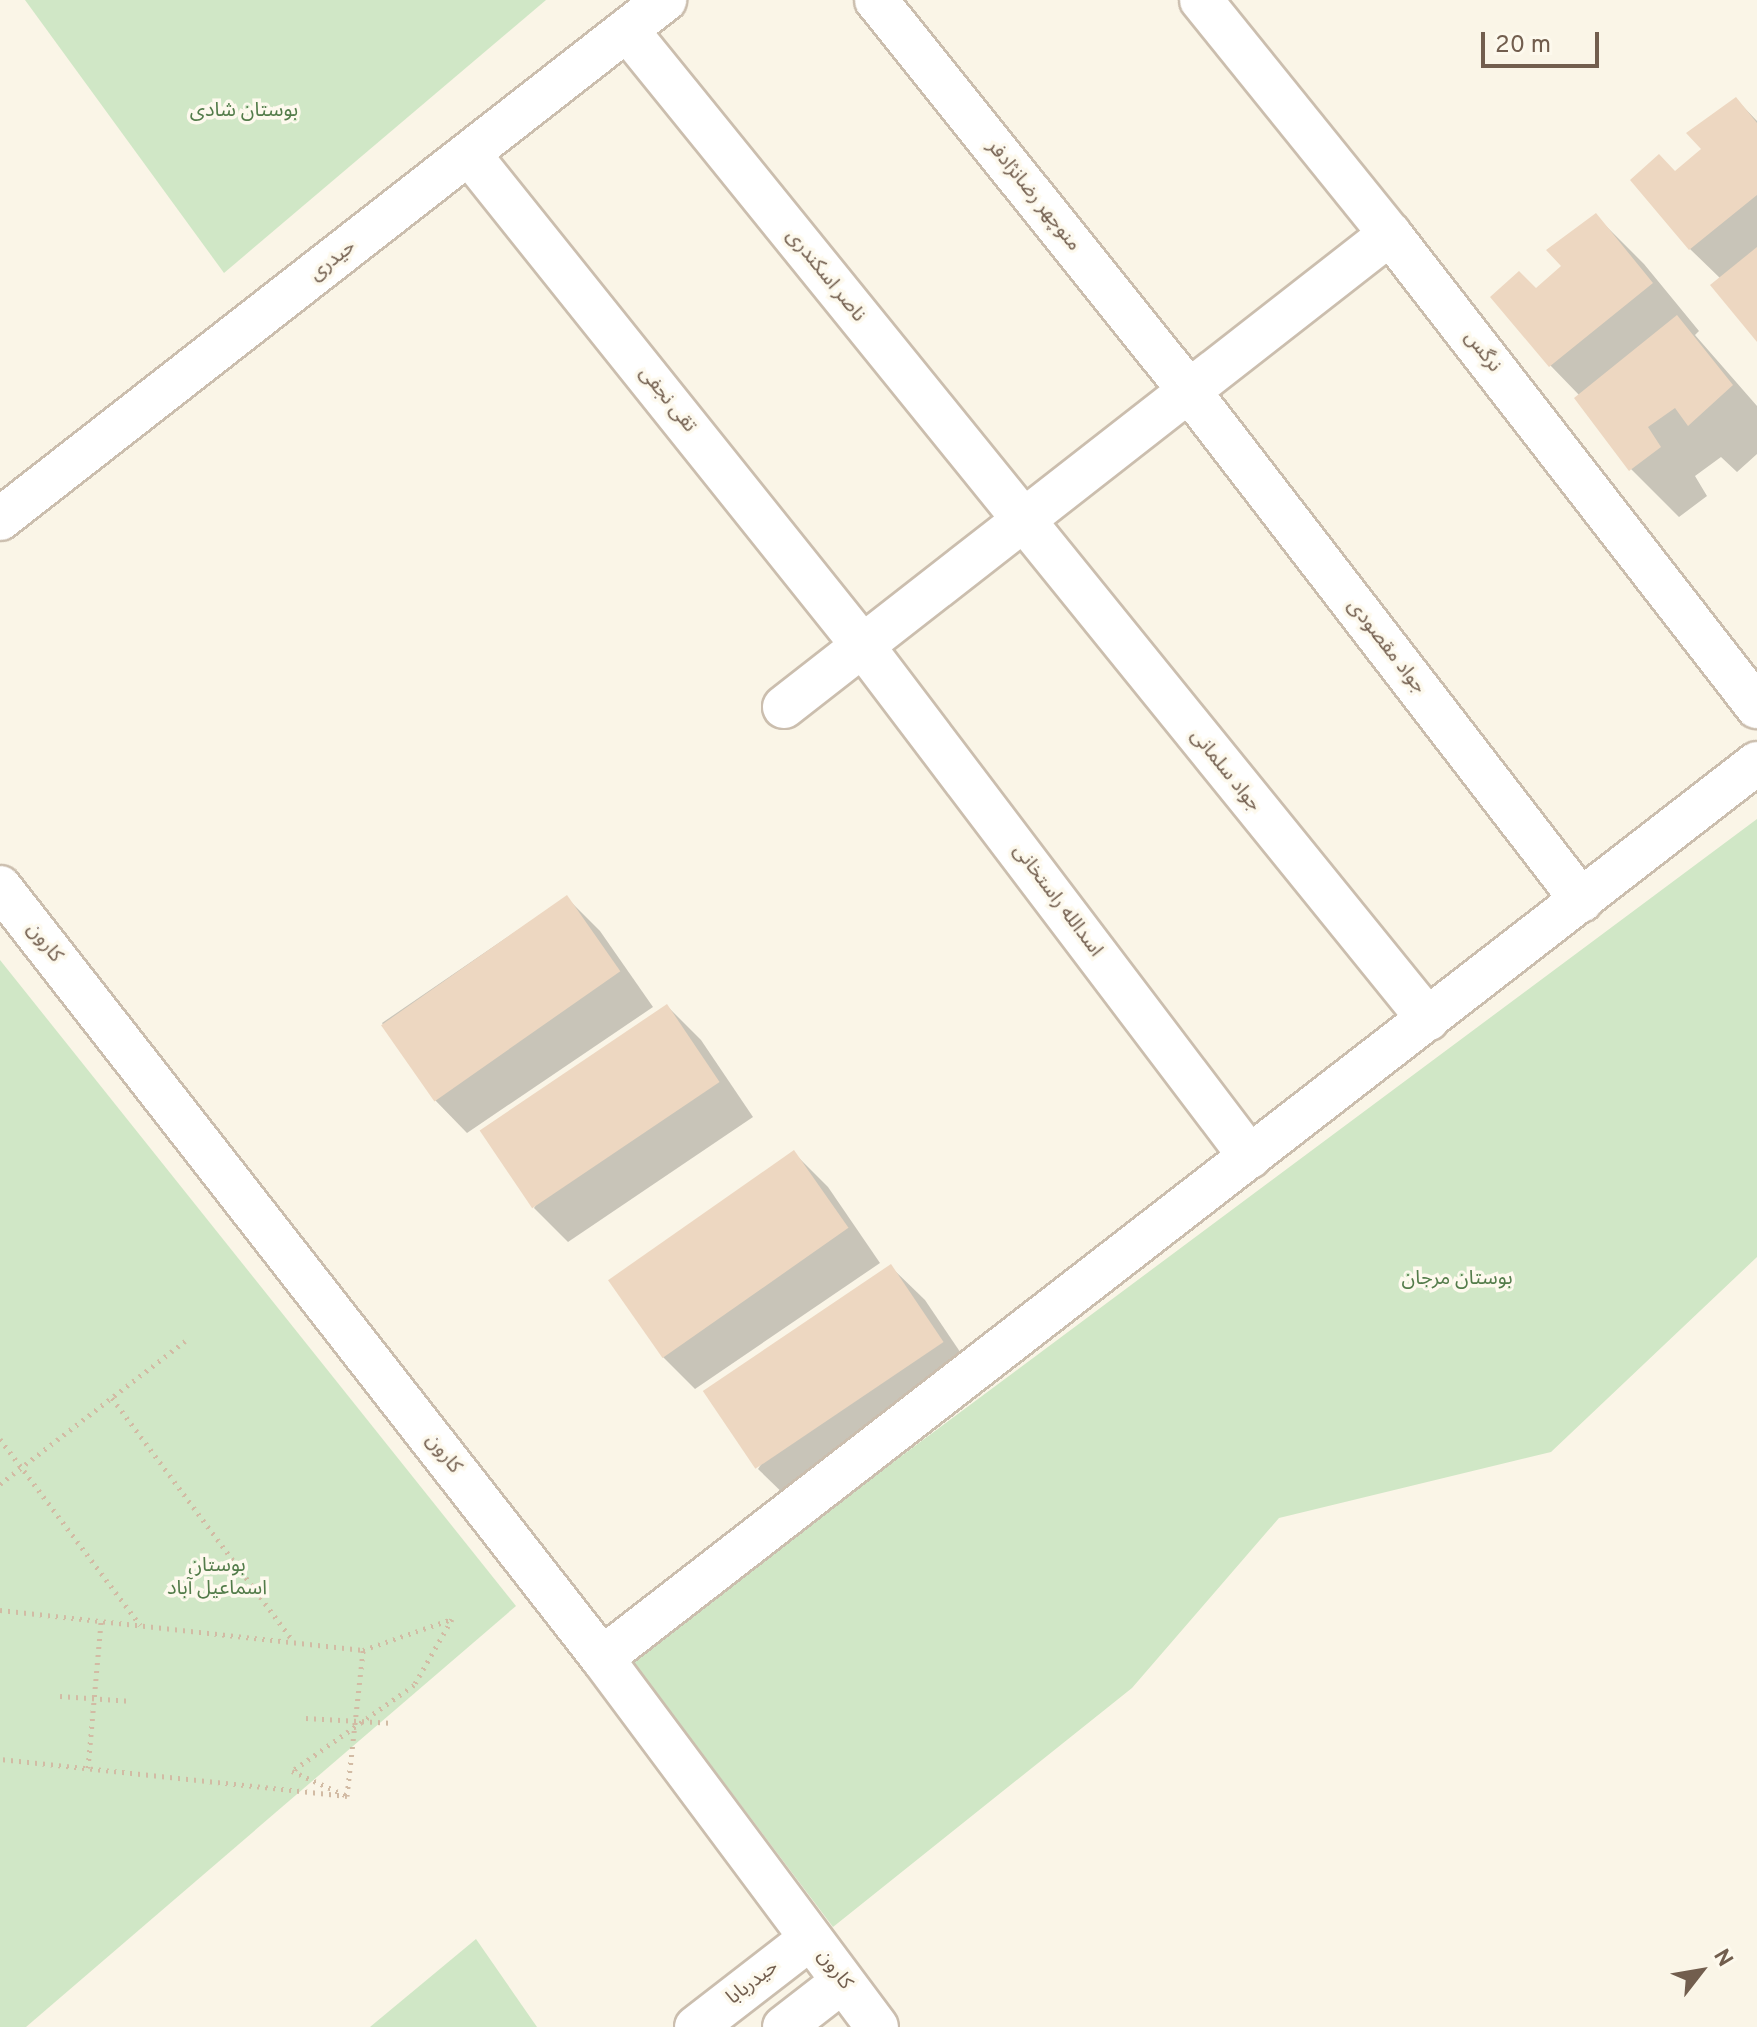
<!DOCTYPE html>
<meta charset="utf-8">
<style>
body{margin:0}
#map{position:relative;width:1757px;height:2027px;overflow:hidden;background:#faf5e7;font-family:Overpass,"Noto Sans Arabic",sans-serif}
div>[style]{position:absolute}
.green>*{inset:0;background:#d0e7c6}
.shadow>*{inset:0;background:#0003}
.building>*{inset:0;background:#edd7c1;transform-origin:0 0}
.path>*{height:5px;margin-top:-2.5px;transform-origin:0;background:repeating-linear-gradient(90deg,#d2bba4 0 2px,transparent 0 8px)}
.roads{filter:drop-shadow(2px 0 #cbbeae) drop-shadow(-2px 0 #cbbeae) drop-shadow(0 2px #cbbeae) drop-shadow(0 -2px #cbbeae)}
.minor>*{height:42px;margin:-21px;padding:0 21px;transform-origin:21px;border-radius:21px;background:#fff}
span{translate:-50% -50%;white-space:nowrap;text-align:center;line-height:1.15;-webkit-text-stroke:7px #fdf9ed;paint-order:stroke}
.park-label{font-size:20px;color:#537c4a}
.street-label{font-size:20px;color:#725e4e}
.north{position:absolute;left:1661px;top:1931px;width:80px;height:80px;-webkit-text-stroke:6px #fdf9ed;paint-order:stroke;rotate:59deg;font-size:22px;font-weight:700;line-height:32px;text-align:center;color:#725e4e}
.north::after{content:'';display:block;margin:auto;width:28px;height:36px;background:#725e4e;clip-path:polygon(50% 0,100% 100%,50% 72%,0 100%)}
.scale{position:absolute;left:1481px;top:32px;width:118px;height:36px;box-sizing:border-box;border:4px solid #725e4e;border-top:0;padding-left:10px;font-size:24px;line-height:28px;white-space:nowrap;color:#725e4e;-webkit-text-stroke:6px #fdf9ed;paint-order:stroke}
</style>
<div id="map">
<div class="green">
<i style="clip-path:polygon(25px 0,546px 0,224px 273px)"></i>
<i style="clip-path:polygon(1757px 819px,1757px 1257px,1551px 1452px,1279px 1518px,1132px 1688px,833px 1927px,630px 1658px)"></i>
<i style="clip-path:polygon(0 960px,516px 1606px,26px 2027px,0 2027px)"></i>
<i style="clip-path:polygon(476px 1939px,537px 2027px,370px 2027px)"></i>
</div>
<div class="shadow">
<i style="clip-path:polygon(1736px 99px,1757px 121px,1757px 339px,1721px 279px,1690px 249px,1676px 174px,1704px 149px)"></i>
<i style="clip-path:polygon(1596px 216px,1644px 264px,1699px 331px,1695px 335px,1757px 406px,1757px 454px,1737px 472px,1721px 457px,1695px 476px,1707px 496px,1679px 517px,1631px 469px,1580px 396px,1550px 365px,1536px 290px,1564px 266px)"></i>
<i style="clip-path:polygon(566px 897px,600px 931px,653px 1007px,467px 1133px,434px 1099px,382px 1023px)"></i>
<i style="clip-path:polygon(667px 1006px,701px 1040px,753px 1117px,568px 1242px,534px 1208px)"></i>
<i style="clip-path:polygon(794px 1153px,828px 1187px,880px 1263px,695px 1389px,661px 1355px)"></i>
<i style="clip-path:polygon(891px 1267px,925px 1300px,977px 1377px,792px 1502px,758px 1469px)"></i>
</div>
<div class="building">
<i style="clip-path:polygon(1736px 97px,1757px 123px,1757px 195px,1689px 250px,1630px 180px,1659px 154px,1675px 171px,1701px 149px,1686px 133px)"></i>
<i style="clip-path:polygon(1596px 213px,1653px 283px,1549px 367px,1490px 297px,1519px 271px,1536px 288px,1561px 266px,1546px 250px)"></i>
<i style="clip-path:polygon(1757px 247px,1757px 342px,1710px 285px)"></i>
<i style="clip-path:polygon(1677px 315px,1733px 385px,1688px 426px,1675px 408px,1648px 427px,1661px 447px,1629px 471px,1574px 398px)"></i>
<i style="left:567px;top:895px;width:93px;height:227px;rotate:55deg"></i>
<i style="left:667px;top:1004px;width:94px;height:226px;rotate:56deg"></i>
<i style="left:794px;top:1150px;width:95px;height:227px;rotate:55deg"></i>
<i style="left:891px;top:1264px;width:94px;height:227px;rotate:56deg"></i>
</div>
<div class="path">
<i style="left:112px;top:1398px;width:303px;rotate:53.3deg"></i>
<i style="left:0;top:1439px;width:233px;rotate:53deg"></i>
<i style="left:0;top:1484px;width:234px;rotate:-37.7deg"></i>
<i style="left:0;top:1610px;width:365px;rotate:6.3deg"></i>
<i style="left:363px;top:1650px;width:94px;rotate:-19.2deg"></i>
<i style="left:452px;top:1619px;width:76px;rotate:119.9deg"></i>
<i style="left:414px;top:1685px;width:149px;rotate:144.8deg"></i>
<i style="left:292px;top:1771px;width:60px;rotate:24.4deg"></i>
<i style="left:347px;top:1796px;width:349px;rotate:-173.9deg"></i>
<i style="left:60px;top:1696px;width:72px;rotate:4deg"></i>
<i style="left:306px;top:1718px;width:88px;rotate:3.3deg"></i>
<i style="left:88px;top:1768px;width:148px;rotate:-84.9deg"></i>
<i style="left:347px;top:1796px;width:147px;rotate:-83.7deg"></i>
</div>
<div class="roads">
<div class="minor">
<i style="left:876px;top:0;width:502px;rotate:51.3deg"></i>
<i style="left:1190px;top:392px;width:642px;rotate:52.4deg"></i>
<i style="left:1201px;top:0;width:301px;rotate:51.1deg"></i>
<i style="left:1390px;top:234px;width:599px;rotate:52.19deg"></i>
<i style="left:627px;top:30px;width:1273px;rotate:51deg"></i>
<i style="left:470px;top:155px;width:629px;rotate:51.33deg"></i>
<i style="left:863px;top:646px;width:641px;rotate:52.86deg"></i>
<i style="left:0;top:519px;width:844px;rotate:-37.97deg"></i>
<i style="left:784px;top:707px;width:769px;rotate:-37.97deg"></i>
<i style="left:0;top:887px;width:978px;rotate:52.02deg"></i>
<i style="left:602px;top:1658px;width:460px;rotate:53.3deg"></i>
<i style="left:602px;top:1658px;width:1461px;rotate:-37.77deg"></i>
<i style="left:696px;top:2027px;width:144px;rotate:-37.7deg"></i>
<i style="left:784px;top:2027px;width:73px;rotate:-37.8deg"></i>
</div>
</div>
<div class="park-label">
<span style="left:244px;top:111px">بوستان شادی</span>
<span style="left:1457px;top:1279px">بوستان مرجان</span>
<span style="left:217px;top:1578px">بوستان<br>اسماعیل آباد</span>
</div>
<div class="street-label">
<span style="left:1033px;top:196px;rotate:51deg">منوچهر رضانژادفر</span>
<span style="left:333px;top:261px;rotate:-38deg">حیدری</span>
<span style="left:825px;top:276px;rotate:51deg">ناصر اسکندری</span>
<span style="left:1482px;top:352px;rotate:52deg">نرگس</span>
<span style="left:667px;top:400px;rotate:51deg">تقی نجفی</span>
<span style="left:1386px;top:647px;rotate:52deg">جواد مقصودی</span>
<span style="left:1225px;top:771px;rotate:51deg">جواد سلمانی</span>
<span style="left:1057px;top:901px;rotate:53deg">اسدالله راستخانی</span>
<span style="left:44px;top:943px;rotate:52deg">کارون</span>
<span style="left:443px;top:1454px;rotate:52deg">کارون</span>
<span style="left:834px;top:1970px;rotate:53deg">کارون</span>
<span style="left:753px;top:1983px;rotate:-38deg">حيدربابا</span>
</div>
<div class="north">N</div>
<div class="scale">20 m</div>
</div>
